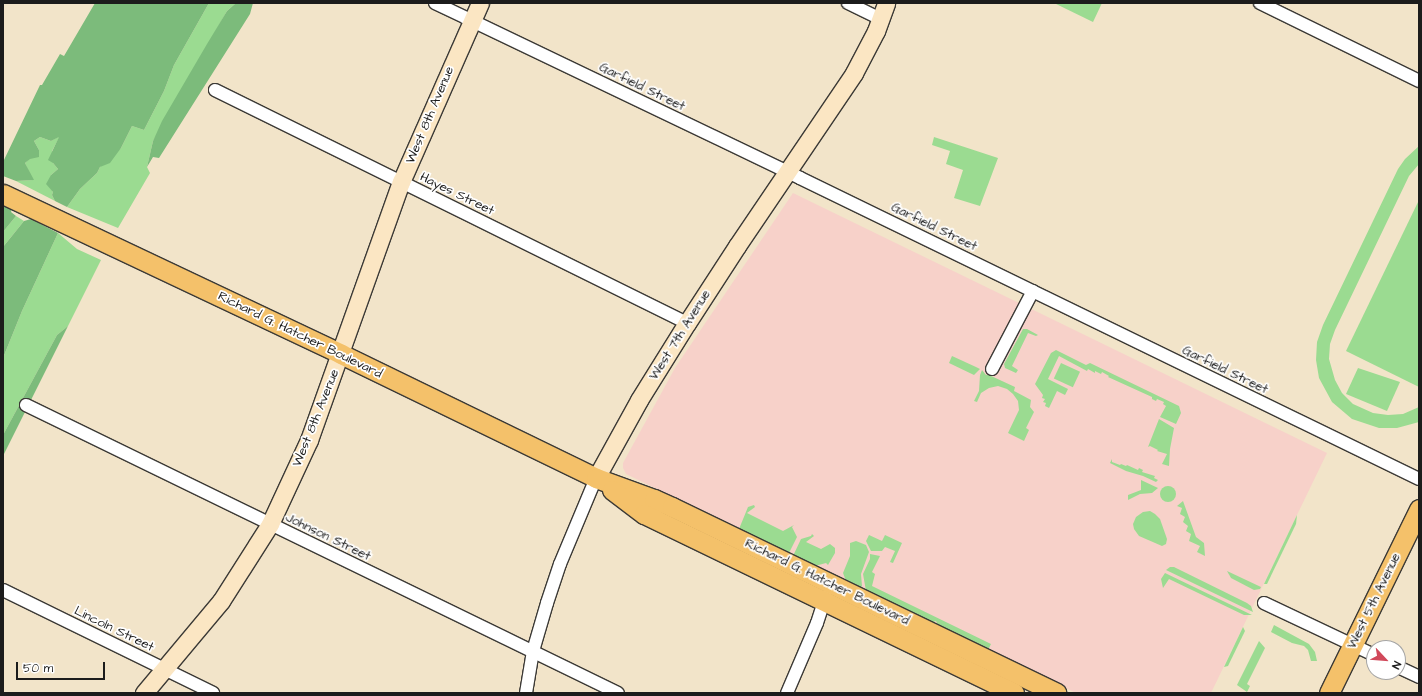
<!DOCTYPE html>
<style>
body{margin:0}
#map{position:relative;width:1422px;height:696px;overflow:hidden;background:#f2e4c9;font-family:"Architects Daughter",sans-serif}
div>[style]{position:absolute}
.built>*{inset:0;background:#f7d1c9}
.green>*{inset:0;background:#9bdb91;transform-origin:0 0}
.round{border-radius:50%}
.forest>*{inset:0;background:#7cbb7b}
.roads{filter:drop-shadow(1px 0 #3c3a36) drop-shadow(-1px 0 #3c3a36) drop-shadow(0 1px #3c3a36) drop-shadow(0 -1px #3c3a36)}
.street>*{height:12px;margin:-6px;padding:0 6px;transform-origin:6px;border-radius:6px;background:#fff}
.secondary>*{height:17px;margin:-8.5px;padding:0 8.5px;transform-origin:8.5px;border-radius:8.5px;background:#fbe6c3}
.primary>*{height:19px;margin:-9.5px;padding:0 9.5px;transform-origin:9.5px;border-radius:9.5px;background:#f4c16a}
span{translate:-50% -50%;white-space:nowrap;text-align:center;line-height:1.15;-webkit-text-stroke:3.5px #fff;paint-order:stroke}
.street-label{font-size:13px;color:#1c1c1c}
.frame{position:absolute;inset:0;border:4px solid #1c1c1c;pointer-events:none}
.north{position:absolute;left:1366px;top:640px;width:40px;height:40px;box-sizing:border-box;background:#fff;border:1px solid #a4a4a4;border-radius:50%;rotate:116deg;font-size:11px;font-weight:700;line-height:16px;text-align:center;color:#1c1c1c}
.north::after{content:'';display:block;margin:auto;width:14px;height:18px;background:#d1495b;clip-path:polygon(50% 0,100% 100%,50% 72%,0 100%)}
.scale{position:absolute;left:16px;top:662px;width:89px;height:18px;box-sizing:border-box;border:2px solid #1c1c1c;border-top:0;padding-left:5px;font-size:12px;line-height:14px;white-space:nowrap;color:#1c1c1c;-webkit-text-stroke:3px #fff;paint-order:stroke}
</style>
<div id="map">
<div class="built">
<i style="clip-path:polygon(793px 193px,1327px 453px,1211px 693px,1076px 693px,626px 474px,623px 468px,623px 463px,675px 368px)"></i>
</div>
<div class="green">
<i style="clip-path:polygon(209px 3px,236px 3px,227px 11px,153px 141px,147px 167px,150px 173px,118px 228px,67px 207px,80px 189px,97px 173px,100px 167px,121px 148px,132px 126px,144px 130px,164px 91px,174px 65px)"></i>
<i style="clip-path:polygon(1054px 3px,1102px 3px,1093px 22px)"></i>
<i style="clip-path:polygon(60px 136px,52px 151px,53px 163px,58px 169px,51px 175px,50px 187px,53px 192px,52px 195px,55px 201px,16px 181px,33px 180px,25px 163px,39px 150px,34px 141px,40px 137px,51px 141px)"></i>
<i style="clip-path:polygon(934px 137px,998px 158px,980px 206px,954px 198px,963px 170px,946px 164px,950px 151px,932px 145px)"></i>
<i style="clip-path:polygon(1419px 146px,1419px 164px,1409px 176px,1335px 330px,1330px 344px,1329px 359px,1335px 380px,1342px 393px,1353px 404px,1373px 413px,1388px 415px,1403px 414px,1419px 407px,1419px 422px,1397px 428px,1379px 428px,1352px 419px,1332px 402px,1319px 378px,1316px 360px,1317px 342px,1323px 325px,1398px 169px,1405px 159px)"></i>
<i style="clip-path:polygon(1419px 200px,1419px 387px,1346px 351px)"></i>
<i style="clip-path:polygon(16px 216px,24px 221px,3px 247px,3px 232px)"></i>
<i style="clip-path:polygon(58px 233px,77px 249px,101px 260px,68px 326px,57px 335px,3px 435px,3px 358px,22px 311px)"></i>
<i style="clip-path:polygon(1023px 329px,1027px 329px,1038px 335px,1036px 336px,1028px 333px,1012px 366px,1018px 370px,1016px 373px,1005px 368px,1004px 364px)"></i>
<i style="clip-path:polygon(1056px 350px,1086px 365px,1090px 363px,1179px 406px,1181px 413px,1176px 424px,1160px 417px,1166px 406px,1163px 404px,1164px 402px,1157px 399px,1156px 401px,1152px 399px,1152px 397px,1108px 377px,1109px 376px,1102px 372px,1101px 374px,1095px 371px,1095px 373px,1088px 369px,1087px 371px,1059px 356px,1048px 379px,1068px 389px,1065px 395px,1057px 391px,1049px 408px,1045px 406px,1046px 403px,1043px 402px,1045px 399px,1042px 398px,1043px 395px,1035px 384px,1051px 353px)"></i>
<i style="clip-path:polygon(952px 356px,976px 367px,980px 369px,974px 375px,949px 363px)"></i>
<i style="left:1061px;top:363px;width:21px;height:17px;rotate:25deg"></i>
<i style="clip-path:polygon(1358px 368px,1400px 382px,1387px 411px,1346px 394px)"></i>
<i style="clip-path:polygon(982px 370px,986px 375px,989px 375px,1015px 387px,1014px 391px,1031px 400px,1030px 407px,1034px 412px,1026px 428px,1029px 430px,1024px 441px,1008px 433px,1019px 410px,1018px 401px,1013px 394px,1007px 389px,998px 386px,989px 388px,981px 393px,977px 402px,974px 401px,979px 391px,980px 375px)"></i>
<i style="clip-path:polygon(1159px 419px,1174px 428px,1170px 449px,1169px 466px,1162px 464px,1167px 454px,1157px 451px,1158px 450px,1150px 446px,1148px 447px)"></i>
<i style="clip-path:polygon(1112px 459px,1112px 462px,1120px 465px,1121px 464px,1126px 466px,1127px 465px,1138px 470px,1139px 468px,1143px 470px,1142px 472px,1155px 476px,1154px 478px,1158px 480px,1156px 482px,1143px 476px,1126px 471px,1110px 463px)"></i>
<i style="clip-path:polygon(1141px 480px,1158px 488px,1152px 493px,1140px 494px,1128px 500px,1128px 495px,1141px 490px)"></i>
<i class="round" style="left:1160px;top:486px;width:16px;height:16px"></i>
<i style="clip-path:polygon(1183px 501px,1196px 537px,1204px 543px,1205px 556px,1197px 552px,1200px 546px,1189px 541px,1191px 534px,1186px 531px,1188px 526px,1183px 522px,1185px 517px,1180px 514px,1182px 508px,1177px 506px)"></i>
<i style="clip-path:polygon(754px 505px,755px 507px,747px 513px,783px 531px,794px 525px,792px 527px,797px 537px,789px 553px,739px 529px,748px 507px)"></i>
<i style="clip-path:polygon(1150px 511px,1155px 514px,1160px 519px,1167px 539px,1166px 544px,1162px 546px,1139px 536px,1134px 529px,1133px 524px,1136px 517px,1143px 512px)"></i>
<i style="clip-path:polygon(1297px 515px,1296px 524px,1267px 584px,1264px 584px)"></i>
<i style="clip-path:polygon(812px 534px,814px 536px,806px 542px,821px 549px,830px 544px,835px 548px,835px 553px,828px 565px,826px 563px,815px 566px,793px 556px,801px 539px,811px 536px)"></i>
<i style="clip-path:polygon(869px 535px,882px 541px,885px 535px,902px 543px,893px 563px,890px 562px,895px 551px,885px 547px,882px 551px,871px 551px,866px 541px)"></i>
<i style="clip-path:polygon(856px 541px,866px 545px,869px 552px,861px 574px,862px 586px,860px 588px,846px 581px,843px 573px,850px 556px,850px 543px)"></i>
<i style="clip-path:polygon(870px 554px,880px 556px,872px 572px,875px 574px,872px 586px,991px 644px,988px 650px,938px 626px,936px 621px,931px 623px,866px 591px,863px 574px,870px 559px)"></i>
<i style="clip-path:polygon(1170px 567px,1174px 567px,1247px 603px,1251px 606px,1253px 612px,1166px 570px)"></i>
<i style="clip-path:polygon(1227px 571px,1261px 587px,1260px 589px,1254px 590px,1231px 578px)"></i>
<i style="clip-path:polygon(1165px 573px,1252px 615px,1244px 615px,1169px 579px,1163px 588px,1161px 579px)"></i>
<i style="clip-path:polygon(1274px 625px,1309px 644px,1315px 652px,1317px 661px,1311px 661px,1308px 650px,1304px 646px,1292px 643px,1271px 632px)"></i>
<i style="clip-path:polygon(1243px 627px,1245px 631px,1228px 666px,1224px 667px)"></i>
<i style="clip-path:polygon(1259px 641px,1265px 648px,1247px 684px,1250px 686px,1247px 692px,1237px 685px)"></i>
</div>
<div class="forest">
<i style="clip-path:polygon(95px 3px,209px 3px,174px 65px,164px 91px,144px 130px,132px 126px,121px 148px,110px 163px,100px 167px,97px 173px,80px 189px,67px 207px,55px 201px,52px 195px,53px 192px,46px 184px,51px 175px,58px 169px,53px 163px,48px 160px,59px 137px,51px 141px,40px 137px,34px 141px,39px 150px,39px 157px,30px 159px,25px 163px,34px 180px,16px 181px,3px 176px,3px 162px,40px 85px,42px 85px,60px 54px,64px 56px)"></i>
<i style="clip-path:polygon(236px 3px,253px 3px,250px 14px,159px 158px,153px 157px,147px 167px,153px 141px,162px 121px,207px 44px,227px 11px)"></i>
<i style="clip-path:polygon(3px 205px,12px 208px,11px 212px,16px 216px,3px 232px)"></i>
<i style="clip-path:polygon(31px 219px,58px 233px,22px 311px,3px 358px,3px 247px,24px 221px)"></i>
<i style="clip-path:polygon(68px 326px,3px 456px,3px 435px,57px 335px)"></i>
</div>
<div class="roads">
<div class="street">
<i style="left:435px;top:3px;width:405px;rotate:25.6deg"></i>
<i style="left:800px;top:178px;width:688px;rotate:25.93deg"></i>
<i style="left:848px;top:3px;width:37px;rotate:26deg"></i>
<i style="left:1260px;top:3px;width:177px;rotate:26.1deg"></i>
<i style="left:215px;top:90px;width:526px;rotate:26.27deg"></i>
<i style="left:992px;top:369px;width:88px;rotate:-62.3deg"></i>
<i style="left:26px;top:405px;width:658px;rotate:25.94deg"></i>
<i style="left:3px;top:590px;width:234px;rotate:26.1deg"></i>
<i style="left:1264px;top:603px;width:122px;rotate:25.3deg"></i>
<i style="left:1398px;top:667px;width:23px;rotate:25deg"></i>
<i style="left:526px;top:693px;width:43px;rotate:-80.5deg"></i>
<i style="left:533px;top:651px;width:50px;rotate:-73.7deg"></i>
<i style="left:547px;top:603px;width:41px;rotate:-71.6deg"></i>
<i style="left:560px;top:564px;width:93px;rotate:-67.3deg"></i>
<i style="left:787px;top:693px;width:76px;rotate:-66.8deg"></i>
<i style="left:817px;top:623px;width:28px;rotate:-72deg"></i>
</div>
<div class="secondary">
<i style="left:596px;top:478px;width:89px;rotate:-61.1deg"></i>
<i style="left:639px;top:400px;width:91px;rotate:-58.1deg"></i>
<i style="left:687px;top:323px;width:92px;rotate:-57deg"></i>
<i style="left:737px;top:246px;width:209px;rotate:-55.9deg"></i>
<i style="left:854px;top:73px;width:47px;rotate:-62.4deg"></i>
<i style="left:876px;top:31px;width:30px;rotate:-70deg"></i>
<i style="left:144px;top:693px;width:120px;rotate:-50.1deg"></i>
<i style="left:221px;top:601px;width:91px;rotate:-57.5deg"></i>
<i style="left:270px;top:524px;width:93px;rotate:-65.1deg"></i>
<i style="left:309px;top:440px;width:274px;rotate:-70.4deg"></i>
<i style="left:401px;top:182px;width:196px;rotate:-66.2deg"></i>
</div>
<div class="primary">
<i style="left:3px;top:194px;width:374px;rotate:25.3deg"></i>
<i style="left:341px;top:354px;width:284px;rotate:25.9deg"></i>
<i style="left:596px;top:478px;width:62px;rotate:19.9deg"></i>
<i style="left:654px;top:499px;width:20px;rotate:24deg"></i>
<i style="left:672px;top:507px;width:427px;rotate:25.8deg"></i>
<i style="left:612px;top:490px;width:40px;rotate:37deg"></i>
<i style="left:644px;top:514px;width:411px;rotate:25.8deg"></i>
<i style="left:1329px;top:693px;width:205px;rotate:-63.9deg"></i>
</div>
</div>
<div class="street-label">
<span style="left:642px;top:87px;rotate:26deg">Garfield Street</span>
<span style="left:430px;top:115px;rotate:-67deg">West 8th Avenue</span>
<span style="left:457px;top:194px;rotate:26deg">Hayes Street</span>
<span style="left:934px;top:227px;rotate:26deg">Garfield Street</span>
<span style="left:300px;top:335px;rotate:26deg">Richard G. Hatcher Boulevard</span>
<span style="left:680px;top:335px;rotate:-58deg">West 7th Avenue</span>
<span style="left:1225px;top:370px;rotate:26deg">Garfield Street</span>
<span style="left:316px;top:418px;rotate:-68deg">West 8th Avenue</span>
<span style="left:328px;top:537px;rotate:26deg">Johnson Street</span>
<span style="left:827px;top:582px;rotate:26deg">Richard G. Hatcher Boulevard</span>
<span style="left:1374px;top:601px;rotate:-64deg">West 5th Avenue</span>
<span style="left:114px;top:629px;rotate:26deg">Lincoln Street</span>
</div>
<div class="frame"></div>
<div class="north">N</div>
<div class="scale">50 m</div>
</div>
